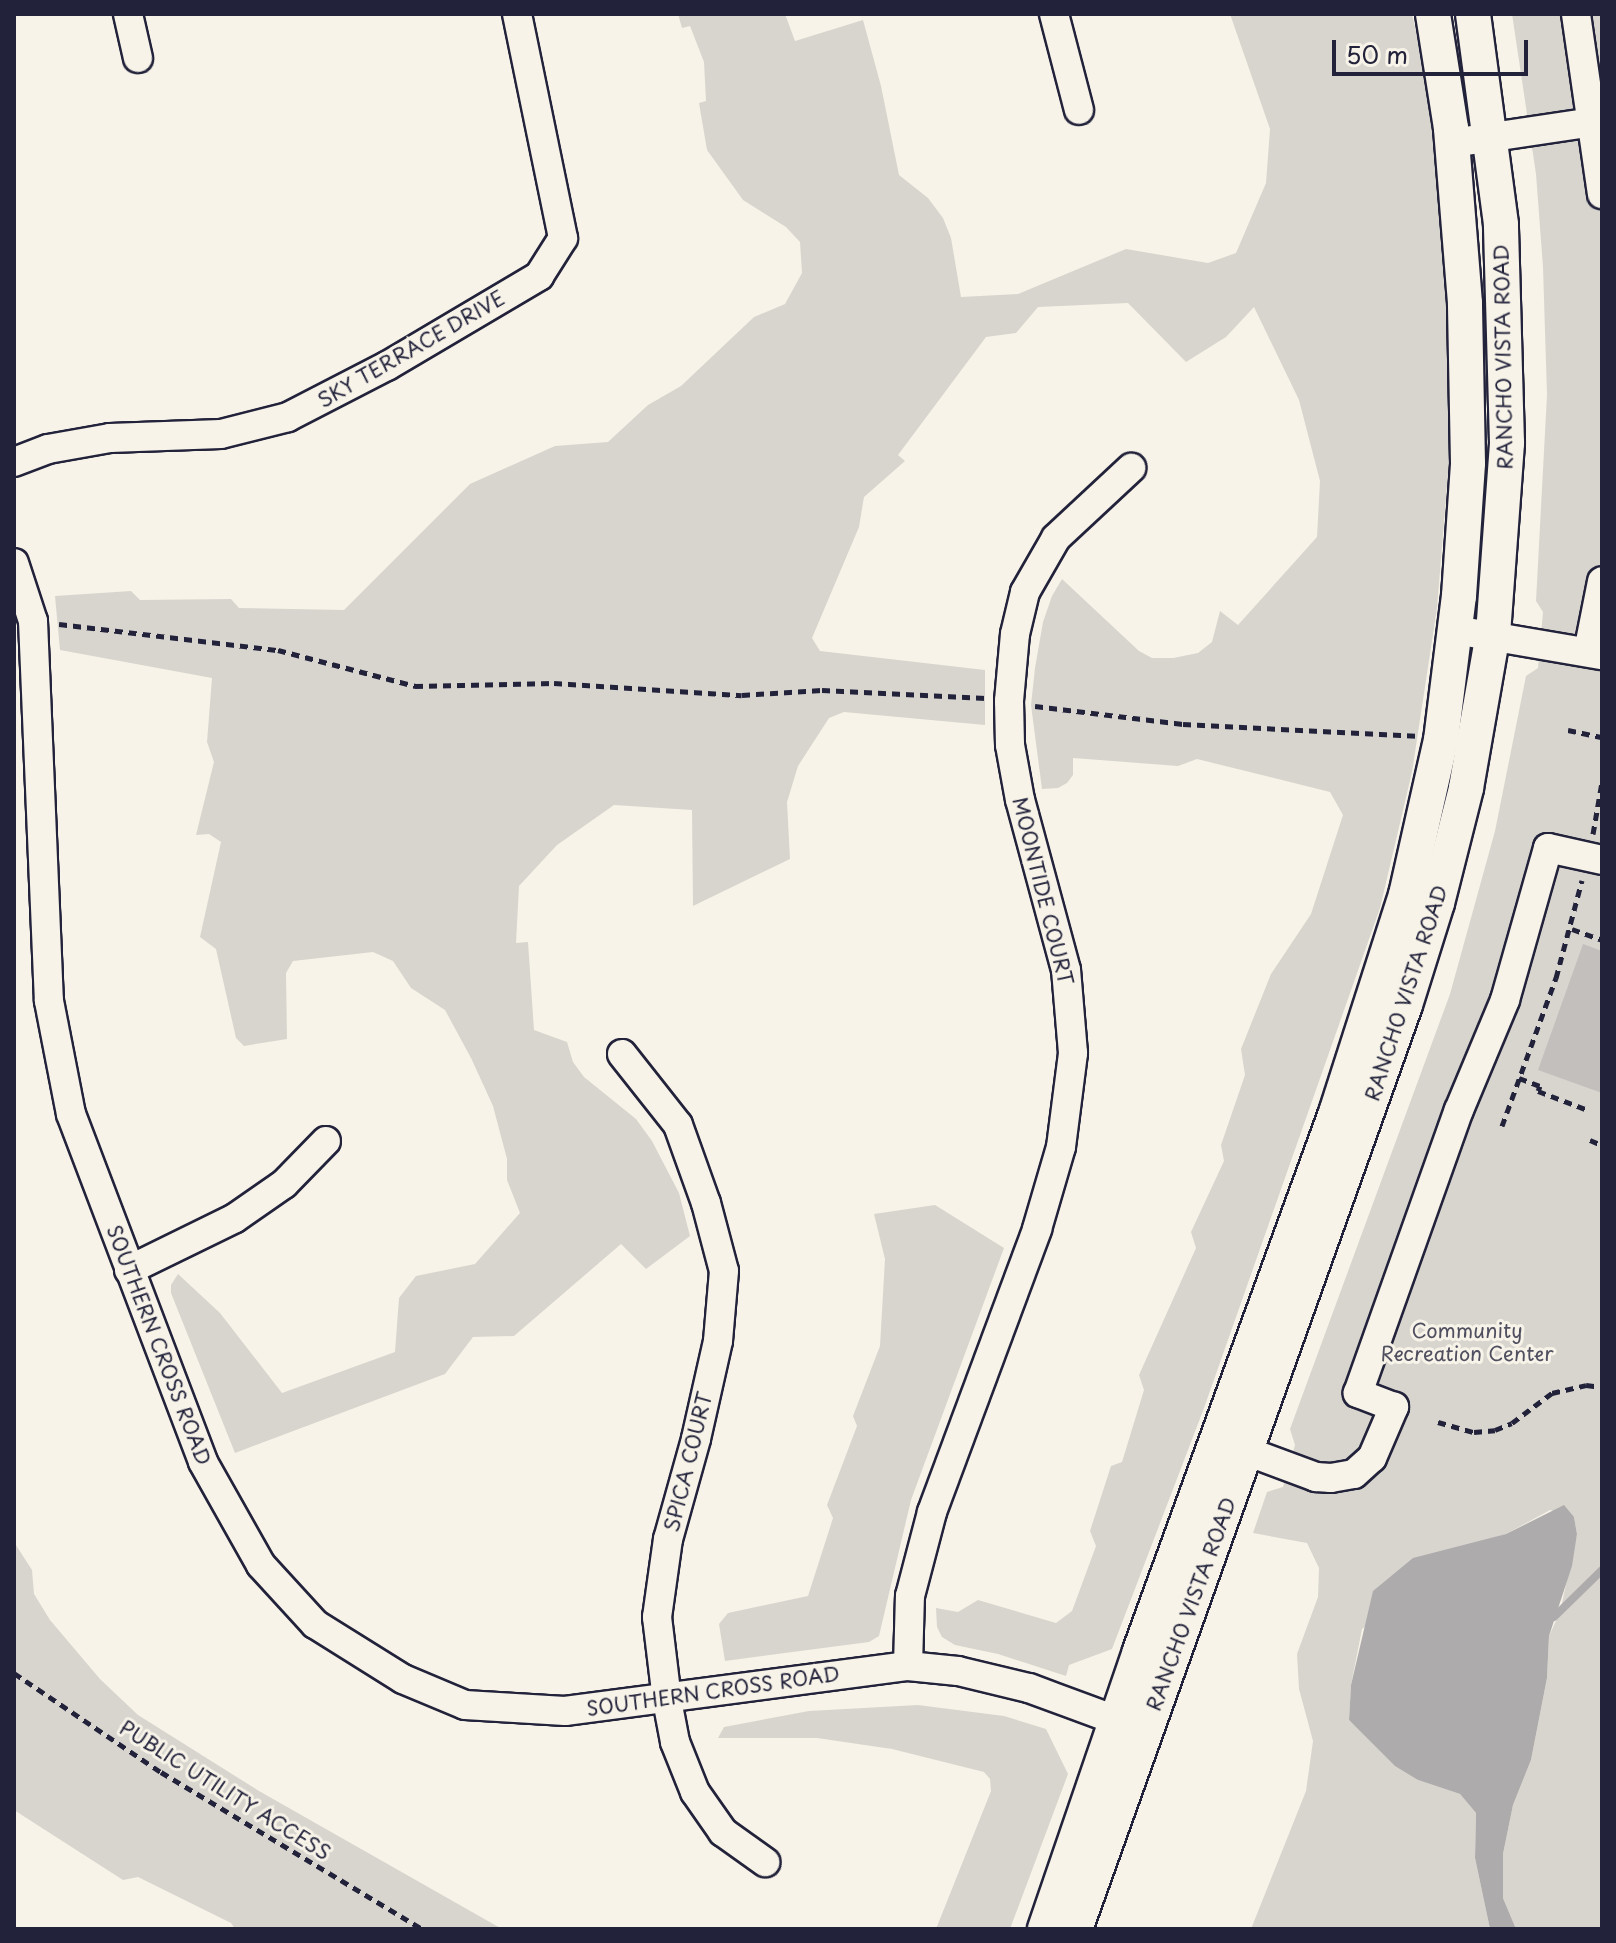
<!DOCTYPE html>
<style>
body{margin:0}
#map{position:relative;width:1616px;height:1943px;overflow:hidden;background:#f7f3e8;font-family:"Playpen Sans",sans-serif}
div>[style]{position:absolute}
.green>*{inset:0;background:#d8d5cf}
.water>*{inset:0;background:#aeabad}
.stream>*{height:8px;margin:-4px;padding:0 4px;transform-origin:4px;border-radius:4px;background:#aeabad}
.building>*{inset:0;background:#c2bfbd}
.path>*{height:5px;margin-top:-2.5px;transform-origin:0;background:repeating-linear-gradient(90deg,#22223b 0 8px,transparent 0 14px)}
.roads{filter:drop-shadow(2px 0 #22223b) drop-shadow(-2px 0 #22223b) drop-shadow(0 2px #22223b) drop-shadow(0 -2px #22223b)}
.minor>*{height:28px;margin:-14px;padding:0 14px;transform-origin:14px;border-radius:14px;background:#f7f3e8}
.major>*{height:34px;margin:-17px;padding:0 17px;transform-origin:17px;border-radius:17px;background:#f7f3e8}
span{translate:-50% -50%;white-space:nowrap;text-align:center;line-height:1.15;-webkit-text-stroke:6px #f7f3e8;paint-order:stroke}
.street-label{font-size:20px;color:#22223b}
.park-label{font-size:20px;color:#504f60}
.frame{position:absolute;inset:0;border:16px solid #22223b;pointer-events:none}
.scale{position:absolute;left:1332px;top:40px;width:196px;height:36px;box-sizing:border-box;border:4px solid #22223b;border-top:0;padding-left:10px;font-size:24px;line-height:28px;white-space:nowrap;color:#22223b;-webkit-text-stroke:6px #f7f3e8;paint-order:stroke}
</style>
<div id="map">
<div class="green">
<i style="clip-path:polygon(678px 14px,785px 14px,795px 41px,863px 20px,881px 86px,899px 175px,928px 198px,943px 218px,951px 238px,961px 297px,1018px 294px,1126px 249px,1208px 263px,1236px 253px,1266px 183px,1270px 129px,1230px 14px,1412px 14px,1425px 71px,1449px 282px,1452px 424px,1437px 608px,1412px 772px,1380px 908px,1204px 1408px,1112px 1649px,1069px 1665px,1066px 1676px,998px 1654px,955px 1645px,942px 1637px,937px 1627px,936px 1608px,958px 1612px,978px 1600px,1056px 1623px,1072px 1611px,1096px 1546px,1090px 1531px,1111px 1466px,1122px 1462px,1144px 1390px,1139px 1375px,1196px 1248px,1191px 1232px,1224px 1161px,1221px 1145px,1245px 1075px,1241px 1049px,1271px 974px,1311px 914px,1343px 815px,1330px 792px,1197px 759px,1178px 766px,1073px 758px,1073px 775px,1067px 783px,1058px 788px,1042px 789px,1031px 705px,1035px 668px,1043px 622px,1052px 596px,1062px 579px,1139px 651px,1152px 658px,1173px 658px,1198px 653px,1212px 642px,1220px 611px,1238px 625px,1317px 537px,1320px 481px,1299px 400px,1254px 307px,1226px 337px,1186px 362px,1128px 303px,1038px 307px,1016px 333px,986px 337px,898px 455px,905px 461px,864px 497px,859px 527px,812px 638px,820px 651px,985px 670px,985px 725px,844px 712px,829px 718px,798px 766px,787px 802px,790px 859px,693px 906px,692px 810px,614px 805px,557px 845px,519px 886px,516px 943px,528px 942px,534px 1030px,567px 1042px,573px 1062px,584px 1077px,636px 1119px,652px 1141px,679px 1193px,690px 1236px,646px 1269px,621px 1244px,514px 1336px,473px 1337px,445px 1374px,235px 1453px,171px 1293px,171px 1285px,178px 1274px,220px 1313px,282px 1393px,395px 1352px,399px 1298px,416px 1276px,475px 1264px,520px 1213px,507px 1180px,507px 1159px,493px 1106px,471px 1058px,445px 1010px,411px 988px,393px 961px,373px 952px,293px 961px,286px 973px,287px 1039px,244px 1046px,236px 1038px,216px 949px,200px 937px,221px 842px,209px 834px,196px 835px,214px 762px,207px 742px,212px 678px,60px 650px,55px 596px,131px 591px,140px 600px,231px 599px,239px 608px,344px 610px,470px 484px,555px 446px,608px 442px,648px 405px,681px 386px,754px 317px,785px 304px,802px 273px,800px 242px,786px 227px,743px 200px,707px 150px,699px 103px,706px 101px,704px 62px,690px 26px,682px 28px)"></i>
<i style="clip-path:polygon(1512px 14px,1602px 14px,1602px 1929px,1516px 1929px,1503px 1898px,1503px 1854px,1513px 1805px,1531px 1760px,1547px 1678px,1549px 1636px,1560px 1612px,1577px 1534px,1574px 1517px,1550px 1510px,1506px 1534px,1463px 1547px,1362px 1629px,1351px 1685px,1349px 1720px,1418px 1780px,1460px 1794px,1476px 1813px,1475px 1858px,1490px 1929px,1251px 1929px,1306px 1791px,1313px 1741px,1299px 1689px,1297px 1654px,1318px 1597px,1319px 1568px,1307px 1543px,1253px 1533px,1267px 1492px,1283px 1487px,1295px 1445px,1290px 1429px,1450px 994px,1495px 831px,1526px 676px,1538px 668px,1543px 612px,1536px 601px,1547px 395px,1543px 267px,1536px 174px)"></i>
<i style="clip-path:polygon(935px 1205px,1004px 1248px,911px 1500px,879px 1636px,869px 1642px,725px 1661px,719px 1624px,728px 1613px,808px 1596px,833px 1518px,827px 1505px,857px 1426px,853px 1416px,880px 1346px,885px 1259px,874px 1214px)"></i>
<i style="clip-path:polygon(14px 1542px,32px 1570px,34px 1594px,50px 1620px,100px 1679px,138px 1715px,259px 1791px,502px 1929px,235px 1929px,231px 1923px,138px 1877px,123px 1880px,14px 1810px)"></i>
<i style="clip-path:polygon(918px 1705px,1004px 1716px,1046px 1729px,1068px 1774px,1010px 1929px,936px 1929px,991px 1791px,990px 1779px,984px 1772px,892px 1749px,817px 1738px,718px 1738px,724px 1727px,809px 1711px)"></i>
</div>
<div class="water">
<i style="clip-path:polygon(1564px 1505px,1574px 1517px,1577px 1534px,1572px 1566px,1549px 1636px,1547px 1678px,1531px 1760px,1513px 1805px,1503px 1854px,1503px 1898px,1516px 1929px,1490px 1929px,1475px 1858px,1476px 1813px,1460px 1794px,1418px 1780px,1395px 1766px,1349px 1720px,1351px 1685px,1373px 1591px,1413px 1558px,1506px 1534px)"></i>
</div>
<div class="stream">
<i style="left:1554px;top:1617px;width:67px;rotate:-44.4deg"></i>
</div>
<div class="building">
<i style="clip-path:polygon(1583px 944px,1602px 951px,1602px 1093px,1538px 1070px)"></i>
</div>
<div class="path">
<i style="left:59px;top:624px;width:221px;rotate:6.8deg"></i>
<i style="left:278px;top:650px;width:142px;rotate:14.7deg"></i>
<i style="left:415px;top:686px;width:139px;rotate:-1.2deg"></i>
<i style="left:554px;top:683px;width:188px;rotate:3.7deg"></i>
<i style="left:742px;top:695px;width:80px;rotate:-3.6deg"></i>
<i style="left:822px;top:690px;width:164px;rotate:2.8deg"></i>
<i style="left:1035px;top:706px;width:149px;rotate:6.9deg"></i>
<i style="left:1183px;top:724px;width:233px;rotate:2.9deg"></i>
<i style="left:1568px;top:730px;width:35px;rotate:12deg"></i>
<i style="left:1593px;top:834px;width:53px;rotate:-80.2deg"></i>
<i style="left:1572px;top:929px;width:32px;rotate:20deg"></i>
<i style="left:1519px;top:1078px;width:22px;rotate:21deg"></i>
<i style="left:1540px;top:1086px;width:5px;rotate:112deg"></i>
<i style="left:1538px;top:1091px;width:53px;rotate:20.8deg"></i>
<i style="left:1502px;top:1126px;width:158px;rotate:-70deg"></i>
<i style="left:1556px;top:978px;width:101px;rotate:-75.1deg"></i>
<i style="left:1590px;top:1140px;width:13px;rotate:23deg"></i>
<i style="left:1438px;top:1422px;width:37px;rotate:16deg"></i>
<i style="left:1474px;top:1432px;width:21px;rotate:-5deg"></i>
<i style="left:1495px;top:1430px;width:18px;rotate:-22deg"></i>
<i style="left:1512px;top:1423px;width:50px;rotate:-36.9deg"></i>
<i style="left:1552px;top:1393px;width:35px;rotate:-13deg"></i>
<i style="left:1586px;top:1385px;width:16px;rotate:7deg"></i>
<i style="left:14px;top:1673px;width:177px;rotate:34deg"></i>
<i style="left:161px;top:1772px;width:305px;rotate:31deg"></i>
</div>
<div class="roads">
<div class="minor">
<i style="left:128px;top:14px;width:45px;rotate:77.2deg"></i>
<i style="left:1054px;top:14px;width:99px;rotate:75.4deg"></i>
<i style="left:1576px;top:14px;width:182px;rotate:81.8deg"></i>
<i style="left:1452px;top:143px;width:143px;rotate:-8.5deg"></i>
<i style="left:14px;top:462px;width:36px;rotate:-21deg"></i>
<i style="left:48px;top:449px;width:63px;rotate:-10.1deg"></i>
<i style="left:110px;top:438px;width:111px;rotate:-2.1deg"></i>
<i style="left:221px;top:434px;width:69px;rotate:-14.2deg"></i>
<i style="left:288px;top:417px;width:111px;rotate:-27.3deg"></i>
<i style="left:387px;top:366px;width:177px;rotate:-30.6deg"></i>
<i style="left:539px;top:276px;width:45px;rotate:-57.7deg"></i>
<i style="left:563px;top:238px;width:229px;rotate:-101.6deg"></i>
<i style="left:14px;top:563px;width:61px;rotate:71.9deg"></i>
<i style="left:33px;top:621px;width:380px;rotate:87.6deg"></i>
<i style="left:49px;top:1001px;width:115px;rotate:79deg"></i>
<i style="left:71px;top:1114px;width:372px;rotate:69.2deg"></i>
<i style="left:203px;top:1462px;width:118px;rotate:60.6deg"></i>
<i style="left:261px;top:1565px;width:80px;rotate:47.5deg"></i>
<i style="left:315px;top:1624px;width:104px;rotate:32deg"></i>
<i style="left:403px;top:1679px;width:67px;rotate:22.8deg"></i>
<i style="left:465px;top:1705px;width:100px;rotate:3.4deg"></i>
<i style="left:565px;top:1711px;width:346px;rotate:-7.5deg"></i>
<i style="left:908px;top:1666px;width:50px;rotate:5.7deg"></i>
<i style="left:958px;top:1671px;width:73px;rotate:13.5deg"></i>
<i style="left:1029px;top:1688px;width:115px;rotate:20.3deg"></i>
<i style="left:1455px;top:630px;width:149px;rotate:9.7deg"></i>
<i style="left:1588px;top:652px;width:72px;rotate:-78.8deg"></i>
<i style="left:622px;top:1054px;width:90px;rotate:51.7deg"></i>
<i style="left:678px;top:1125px;width:83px;rotate:70.3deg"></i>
<i style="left:706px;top:1203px;width:70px;rotate:75.2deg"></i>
<i style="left:724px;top:1271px;width:70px;rotate:94.9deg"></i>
<i style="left:718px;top:1341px;width:100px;rotate:102.7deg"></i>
<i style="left:696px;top:1439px;width:104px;rotate:105.6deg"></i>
<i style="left:668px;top:1539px;width:79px;rotate:98deg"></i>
<i style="left:657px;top:1617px;width:84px;rotate:83.1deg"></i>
<i style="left:667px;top:1700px;width:43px;rotate:79.2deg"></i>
<i style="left:675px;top:1742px;width:54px;rotate:68.2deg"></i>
<i style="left:695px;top:1792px;width:49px;rotate:55deg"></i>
<i style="left:723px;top:1832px;width:52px;rotate:35.5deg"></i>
<i style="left:129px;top:1270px;width:118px;rotate:-26.1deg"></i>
<i style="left:235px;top:1218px;width:60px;rotate:-34.8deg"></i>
<i style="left:284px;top:1184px;width:60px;rotate:-45.7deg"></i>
<i style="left:1246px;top:1451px;width:75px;rotate:20.4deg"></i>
<i style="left:1316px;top:1477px;width:15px;rotate:4deg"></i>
<i style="left:1331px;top:1478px;width:23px;rotate:-10deg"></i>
<i style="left:1354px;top:1474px;width:24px;rotate:-42deg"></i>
<i style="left:1372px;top:1458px;width:56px;rotate:-66.7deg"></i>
<i style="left:1394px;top:1407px;width:39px;rotate:-159deg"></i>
<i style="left:1358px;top:1393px;width:300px;rotate:-70.4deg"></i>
<i style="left:1459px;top:1110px;width:119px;rotate:-67.3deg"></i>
<i style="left:1505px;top:1000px;width:158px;rotate:-74.2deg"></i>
<i style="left:1548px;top:848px;width:55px;rotate:12.5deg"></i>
<i style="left:908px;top:1666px;width:70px;rotate:-88.4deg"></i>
<i style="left:910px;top:1596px;width:87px;rotate:-75.3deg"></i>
<i style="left:932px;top:1512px;width:302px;rotate:-69.6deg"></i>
<i style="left:1037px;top:1229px;width:85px;rotate:-73.7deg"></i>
<i style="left:1061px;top:1147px;width:95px;rotate:-82.7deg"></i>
<i style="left:1073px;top:1053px;width:83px;rotate:-94.8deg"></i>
<i style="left:1066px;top:970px;width:176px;rotate:-105.1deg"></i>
<i style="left:1020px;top:800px;width:56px;rotate:-100.3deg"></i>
<i style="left:1010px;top:745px;width:44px;rotate:-91.3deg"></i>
<i style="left:1009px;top:701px;width:67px;rotate:-84.9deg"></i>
<i style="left:1015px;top:634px;width:43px;rotate:-76.6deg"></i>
<i style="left:1025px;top:592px;width:62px;rotate:-60.1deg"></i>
<i style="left:1056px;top:538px;width:103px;rotate:-43deg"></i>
</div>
<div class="major">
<i style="left:1045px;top:1929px;width:294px;rotate:-71.1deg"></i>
<i style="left:1140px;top:1651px;width:573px;rotate:-69.98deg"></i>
<i style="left:1336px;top:1113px;width:229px;rotate:-72.2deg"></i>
<i style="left:1406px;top:895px;width:159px;rotate:-77.3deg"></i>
<i style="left:1441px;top:740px;width:145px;rotate:-82.9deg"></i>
<i style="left:1459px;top:596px;width:133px;rotate:-86.1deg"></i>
<i style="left:1468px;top:463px;width:160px;rotate:-91.1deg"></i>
<i style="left:1465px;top:303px;width:176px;rotate:-94.6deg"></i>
<i style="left:1451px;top:128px;width:115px;rotate:-99deg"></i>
<i style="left:1075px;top:1929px;width:981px;rotate:-70.35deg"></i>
<i style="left:1405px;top:1005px;width:107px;rotate:-72.6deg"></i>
<i style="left:1437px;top:903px;width:119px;rotate:-75.8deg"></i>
<i style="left:1466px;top:788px;width:156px;rotate:-80.1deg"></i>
<i style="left:1493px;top:634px;width:192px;rotate:-85.8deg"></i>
<i style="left:1507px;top:443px;width:219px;rotate:-91.6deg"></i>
<i style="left:1501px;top:224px;width:212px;rotate:-97.6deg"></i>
</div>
</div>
<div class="street-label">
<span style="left:411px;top:349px;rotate:-30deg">SKY TERRACE DRIVE</span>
<span style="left:1503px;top:357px;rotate:-91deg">RANCHO VISTA ROAD</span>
<span style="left:1043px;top:891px;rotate:76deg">MOONTIDE COURT</span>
<span style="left:1406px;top:993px;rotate:-72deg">RANCHO VISTA ROAD</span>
<span style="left:159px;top:1345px;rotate:69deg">SOUTHERN CROSS ROAD</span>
<span style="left:688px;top:1462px;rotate:-76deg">SPICA COURT</span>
<span style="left:1191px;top:1604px;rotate:-70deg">RANCHO VISTA ROAD</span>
<span style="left:713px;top:1691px;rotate:-8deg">SOUTHERN CROSS ROAD</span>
<span style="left:225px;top:1790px;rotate:32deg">PUBLIC UTILITY ACCESS</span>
</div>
<div class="park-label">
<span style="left:1467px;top:1342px">Community<br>Recreation Center</span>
</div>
<div class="frame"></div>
<div class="scale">50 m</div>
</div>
